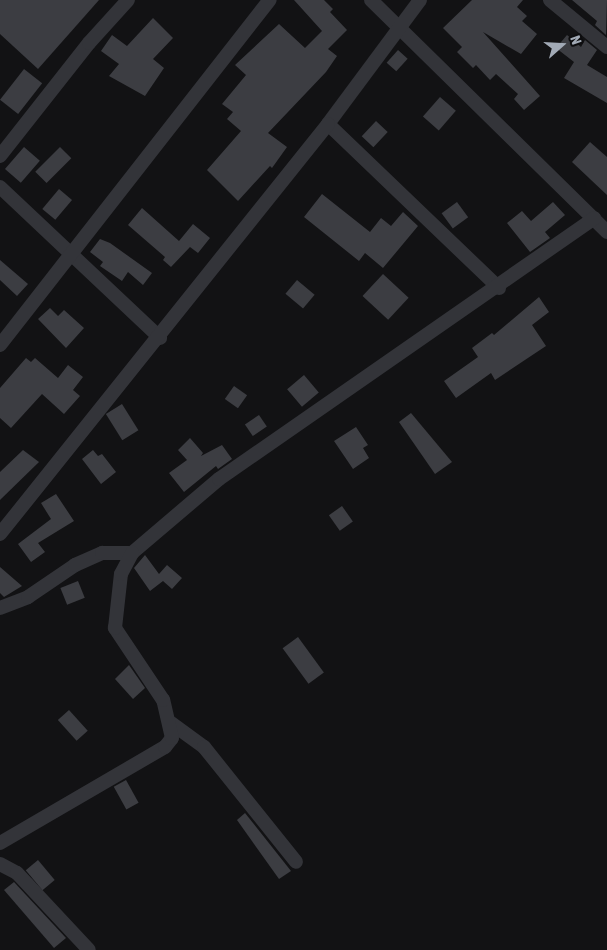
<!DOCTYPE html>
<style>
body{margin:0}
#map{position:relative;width:607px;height:950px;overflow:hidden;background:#121214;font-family:"Asap Condensed",sans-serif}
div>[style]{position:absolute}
.building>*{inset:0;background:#3c3d42;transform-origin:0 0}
.minor>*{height:14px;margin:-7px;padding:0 7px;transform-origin:7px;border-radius:7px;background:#333439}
span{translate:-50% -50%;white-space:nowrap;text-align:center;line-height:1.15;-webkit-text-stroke:4px #0d0d0f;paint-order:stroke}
.north{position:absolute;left:537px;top:20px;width:50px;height:50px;-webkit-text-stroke:4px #0d0d0f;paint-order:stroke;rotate:71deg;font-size:14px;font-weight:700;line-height:20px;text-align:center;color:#a2aab6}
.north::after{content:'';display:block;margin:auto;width:18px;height:22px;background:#a2aab6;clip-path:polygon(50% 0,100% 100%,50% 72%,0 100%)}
</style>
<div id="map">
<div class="building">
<i style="clip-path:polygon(0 0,99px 0,38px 69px,0 34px)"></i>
<i style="clip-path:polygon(294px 0,324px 0,333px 9px,330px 12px,347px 30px,328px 49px,337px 56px,326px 72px,268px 133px,287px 147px,272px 168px,270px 166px,238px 201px,207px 170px,241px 131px,227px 119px,233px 112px,222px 104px,246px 75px,235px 65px,279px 24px,305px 48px,322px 31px)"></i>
<i style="clip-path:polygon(472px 0,523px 0,517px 7px,527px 16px,522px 21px,537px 34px,521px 54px,483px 32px,540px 96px,524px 110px,514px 99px,518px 94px,496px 74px,490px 80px,476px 65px,473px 68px,457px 52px,462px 47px,443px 28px)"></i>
<i style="clip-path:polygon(572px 0,607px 0,606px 35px,595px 25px,597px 21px)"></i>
<i style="clip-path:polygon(153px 18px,173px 38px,153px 59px,164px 68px,145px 96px,109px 76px,119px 64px,101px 51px,112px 35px,127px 46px)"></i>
<i style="clip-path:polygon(567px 35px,581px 47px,585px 40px,597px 50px,587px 65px,607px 77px,607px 103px,564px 78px,574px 62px,556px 48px)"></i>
<i style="left:398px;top:50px;width:13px;height:17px;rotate:42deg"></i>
<i style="left:24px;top:69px;width:23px;height:39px;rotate:38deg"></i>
<i style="left:440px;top:97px;width:21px;height:26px;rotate:41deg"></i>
<i style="left:376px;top:121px;width:16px;height:21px;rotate:43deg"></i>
<i style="clip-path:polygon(590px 142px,607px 157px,607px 195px,572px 162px)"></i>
<i style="left:24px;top:147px;width:21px;height:29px;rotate:41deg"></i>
<i style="left:60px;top:147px;width:16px;height:35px;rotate:45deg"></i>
<i style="left:59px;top:189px;width:17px;height:26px;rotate:40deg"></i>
<i style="clip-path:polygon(322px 194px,370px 232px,381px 218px,391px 226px,403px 212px,418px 226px,383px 268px,365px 253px,359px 261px,304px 217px)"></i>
<i style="left:457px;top:202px;width:19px;height:19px;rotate:54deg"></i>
<i style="clip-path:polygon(553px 202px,565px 215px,545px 232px,550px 238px,530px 252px,507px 223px,522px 211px,531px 221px)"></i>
<i style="clip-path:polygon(142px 208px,179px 241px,193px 224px,210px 238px,198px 253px,190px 247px,171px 267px,163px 260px,165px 257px,128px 225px)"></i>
<i style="clip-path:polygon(100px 239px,110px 243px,152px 273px,143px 285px,128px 272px,122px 281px,100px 266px,103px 262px,90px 252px)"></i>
<i style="clip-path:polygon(0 260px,28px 284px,17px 296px,0 280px)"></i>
<i style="left:383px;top:274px;width:35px;height:30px;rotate:43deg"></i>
<i style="left:297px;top:280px;width:23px;height:18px;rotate:40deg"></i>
<i style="clip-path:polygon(539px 297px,549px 312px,532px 325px,546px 346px,495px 380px,491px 373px,456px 398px,444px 381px,478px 357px,472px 348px,492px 333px,494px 335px)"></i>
<i style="clip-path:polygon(50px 308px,58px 316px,64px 310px,84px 328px,66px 348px,38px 319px)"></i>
<i style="clip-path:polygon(26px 358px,31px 362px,35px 358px,58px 378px,68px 365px,83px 377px,73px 390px,80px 396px,64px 414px,42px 394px,11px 428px,0 418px,0 388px)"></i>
<i style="left:304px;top:375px;width:23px;height:22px;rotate:50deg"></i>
<i style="left:234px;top:386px;width:16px;height:16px;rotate:35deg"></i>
<i style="left:122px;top:404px;width:31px;height:19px;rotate:58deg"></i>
<i style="clip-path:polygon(411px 413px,452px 462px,435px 474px,399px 422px)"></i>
<i style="left:259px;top:415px;width:14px;height:17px;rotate:56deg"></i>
<i style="clip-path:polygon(356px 427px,368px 445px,363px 448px,369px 458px,353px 469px,334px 441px)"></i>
<i style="clip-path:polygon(190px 438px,203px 453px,201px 456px,222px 445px,232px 459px,218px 469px,216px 466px,184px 492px,169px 473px,187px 460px,178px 450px)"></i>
<i style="clip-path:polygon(23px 450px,39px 462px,0 500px,0 472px)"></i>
<i style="clip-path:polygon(93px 450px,98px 456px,102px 454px,116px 472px,101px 484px,82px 459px)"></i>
<i style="clip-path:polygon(56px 494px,74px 521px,38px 543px,45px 552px,31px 562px,18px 544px,51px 519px,41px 503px)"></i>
<i style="left:342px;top:506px;width:19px;height:16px;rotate:55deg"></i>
<i style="clip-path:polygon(145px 555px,159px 574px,167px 565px,182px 578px,172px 589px,163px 581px,150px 591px,134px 568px)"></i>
<i style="clip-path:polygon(0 567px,22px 586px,4px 597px,0 593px)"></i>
<i style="left:78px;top:581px;width:18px;height:19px;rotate:68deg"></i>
<i style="left:298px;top:637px;width:44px;height:19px;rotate:54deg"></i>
<i style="clip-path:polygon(129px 665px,145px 688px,133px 699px,115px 679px)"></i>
<i style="left:69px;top:710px;width:28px;height:15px;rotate:48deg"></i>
<i style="left:126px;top:780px;width:26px;height:14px;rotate:61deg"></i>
<i style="clip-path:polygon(245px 813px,291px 871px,279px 879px,237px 820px)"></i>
<i style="left:38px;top:860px;width:26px;height:16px;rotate:50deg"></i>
<i style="clip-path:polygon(14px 882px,66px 938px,54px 948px,4px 890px)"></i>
</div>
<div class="minor">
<i style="left:371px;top:0;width:331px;rotate:44.5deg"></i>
<i style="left:420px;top:0;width:154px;rotate:126.6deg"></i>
<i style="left:328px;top:124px;width:237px;rotate:43.8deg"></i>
<i style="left:550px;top:0;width:74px;rotate:39.5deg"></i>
<i style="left:0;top:156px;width:144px;rotate:-51.8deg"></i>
<i style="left:89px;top:43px;width:58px;rotate:-47.8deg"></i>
<i style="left:0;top:187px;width:220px;rotate:43.3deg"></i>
<i style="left:0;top:345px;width:438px;rotate:-52deg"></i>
<i style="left:0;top:534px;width:525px;rotate:-51.34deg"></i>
<i style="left:0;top:608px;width:30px;rotate:-21deg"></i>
<i style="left:28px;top:597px;width:57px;rotate:-34.2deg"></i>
<i style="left:75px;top:565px;width:30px;rotate:-24deg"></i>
<i style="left:102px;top:553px;width:30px"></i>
<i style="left:132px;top:553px;width:114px;rotate:-40.4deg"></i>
<i style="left:219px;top:479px;width:457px;rotate:-34.8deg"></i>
<i style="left:171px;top:723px;width:41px;rotate:36deg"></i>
<i style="left:204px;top:747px;width:147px;rotate:51.3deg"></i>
<i style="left:0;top:843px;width:191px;rotate:-30.2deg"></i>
<i style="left:165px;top:747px;width:11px;rotate:-52deg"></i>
<i style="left:172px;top:738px;width:39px;rotate:-103deg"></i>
<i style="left:163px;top:700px;width:87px;rotate:-123.7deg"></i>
<i style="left:115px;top:628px;width:54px;rotate:-83.7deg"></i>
<i style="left:121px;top:574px;width:24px;rotate:-62deg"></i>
<i style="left:0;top:864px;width:19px;rotate:28deg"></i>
<i style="left:17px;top:873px;width:105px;rotate:46.9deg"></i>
</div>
<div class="north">N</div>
</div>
